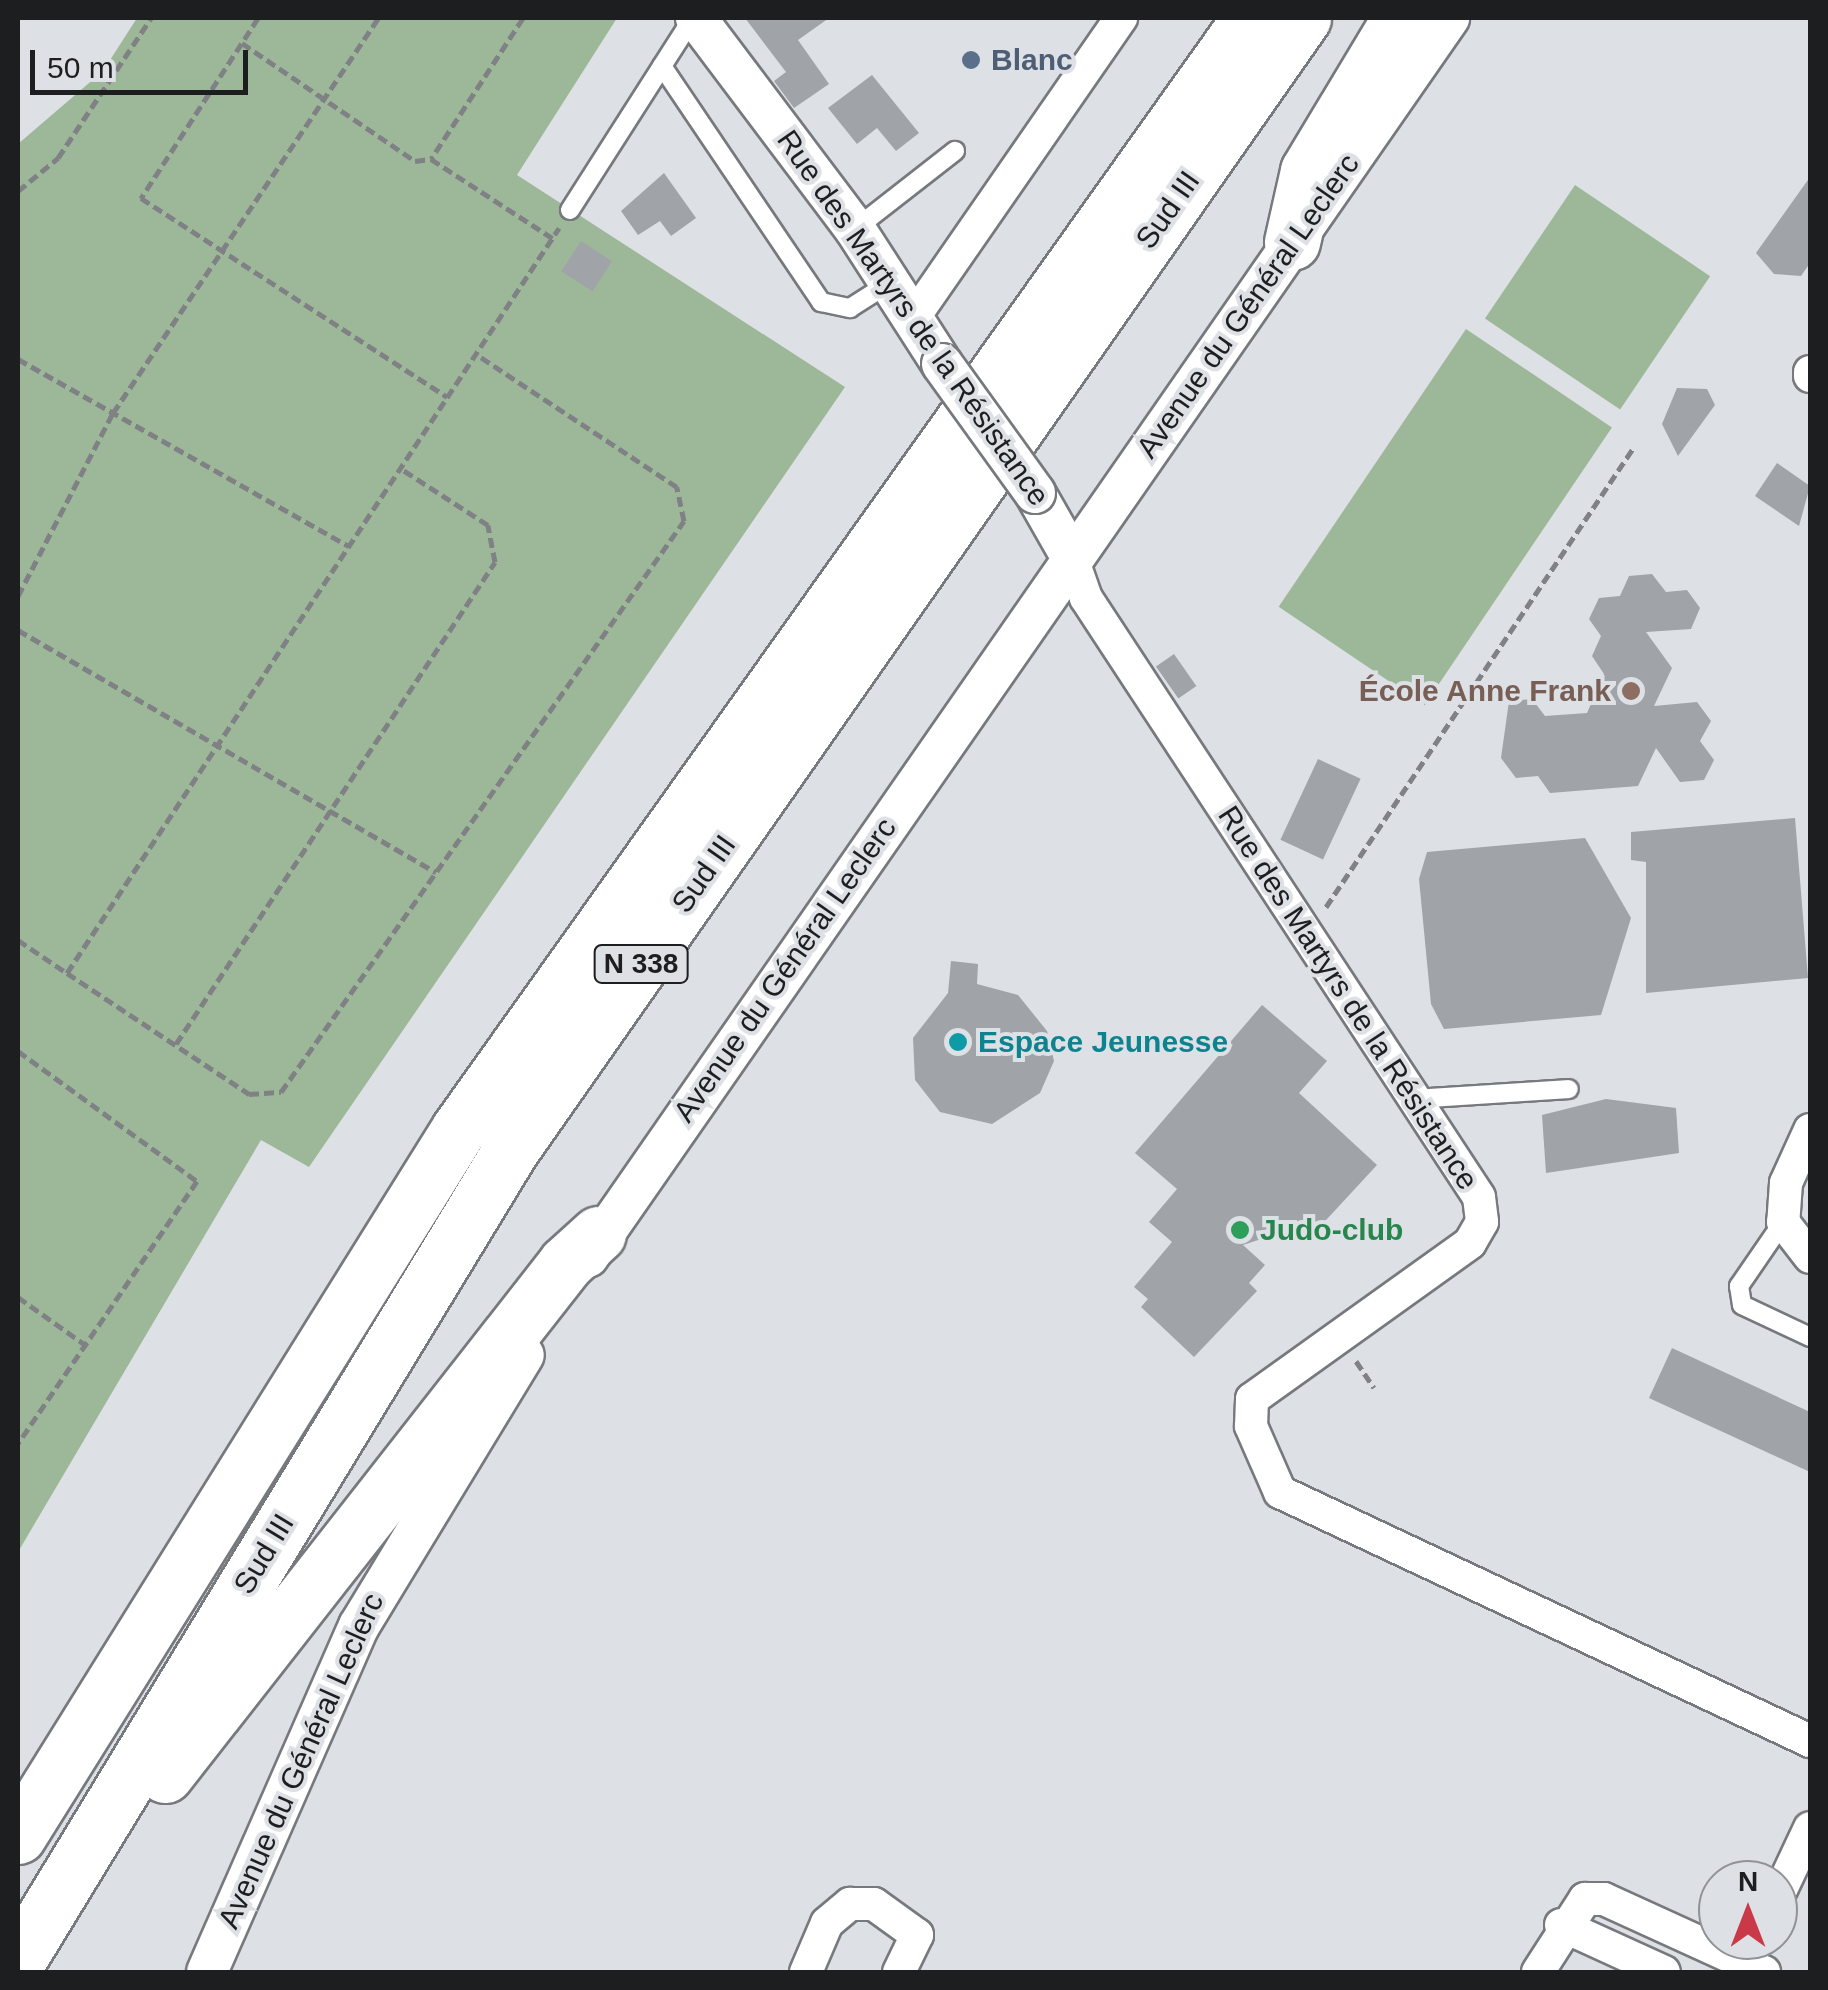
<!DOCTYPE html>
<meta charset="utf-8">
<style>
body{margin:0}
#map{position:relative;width:1828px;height:1990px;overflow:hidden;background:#dde0e5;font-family:Arial,sans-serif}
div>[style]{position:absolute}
.green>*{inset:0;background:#9db899;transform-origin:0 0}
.building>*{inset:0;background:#a0a3a7;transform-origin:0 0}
.path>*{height:5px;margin-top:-2.5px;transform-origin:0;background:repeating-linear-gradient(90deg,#7f8184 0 10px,transparent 0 15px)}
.roads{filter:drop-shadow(2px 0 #76797d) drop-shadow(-2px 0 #76797d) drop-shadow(0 2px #76797d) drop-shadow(0 -2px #76797d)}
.service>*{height:18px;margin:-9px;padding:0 9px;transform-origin:9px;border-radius:9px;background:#fff}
.minor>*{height:32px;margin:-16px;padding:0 16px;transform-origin:16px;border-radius:16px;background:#fff}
.tertiary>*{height:40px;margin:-20px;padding:0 20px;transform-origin:20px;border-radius:20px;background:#fff}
.trunk>*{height:55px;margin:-27.5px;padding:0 27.5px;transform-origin:27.5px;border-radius:27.5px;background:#fff}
.bridges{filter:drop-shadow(2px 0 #76797d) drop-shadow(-2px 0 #76797d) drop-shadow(0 2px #76797d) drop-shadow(0 -2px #76797d)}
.tertiary-bridge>*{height:40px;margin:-20px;padding:0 20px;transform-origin:20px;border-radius:20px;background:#fff}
.dots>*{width:28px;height:28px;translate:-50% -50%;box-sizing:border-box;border:5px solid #dde0e5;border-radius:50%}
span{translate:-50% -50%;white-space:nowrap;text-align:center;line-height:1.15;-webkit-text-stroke:8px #dde0e5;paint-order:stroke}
.shield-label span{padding:2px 8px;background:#dde0e5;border:2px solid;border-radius:8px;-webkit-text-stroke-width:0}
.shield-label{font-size:28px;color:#1d1e20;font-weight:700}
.service-label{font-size:30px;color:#4e5e75;font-weight:700}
.left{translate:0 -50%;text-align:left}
.street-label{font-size:30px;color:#1d1e20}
.education-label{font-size:30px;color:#785e54;font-weight:700}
.right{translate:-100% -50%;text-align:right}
.culture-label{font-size:30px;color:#0d838f;font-weight:700}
.leisure-label{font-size:30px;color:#27864d;font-weight:700}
.frame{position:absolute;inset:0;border:20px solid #1d1e20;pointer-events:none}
.north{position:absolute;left:1698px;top:1860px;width:100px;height:100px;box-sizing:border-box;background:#dde0e5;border:2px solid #909296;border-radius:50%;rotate:0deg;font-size:28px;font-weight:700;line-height:40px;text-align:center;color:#1d1e20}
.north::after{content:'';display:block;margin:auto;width:35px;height:45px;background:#c93947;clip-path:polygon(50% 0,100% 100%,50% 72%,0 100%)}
.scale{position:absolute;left:30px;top:50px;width:218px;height:45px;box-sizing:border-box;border:5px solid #1d1e20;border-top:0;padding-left:12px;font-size:30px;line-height:35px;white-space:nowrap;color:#1d1e20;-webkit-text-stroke:8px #dde0e5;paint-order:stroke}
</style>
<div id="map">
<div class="green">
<i style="clip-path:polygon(137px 18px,617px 18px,517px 175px,845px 387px,309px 1167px,261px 1140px,18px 1552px,18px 144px,103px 71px)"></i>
<i style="left:1575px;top:185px;width:163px;height:161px;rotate:34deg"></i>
<i style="left:1466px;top:329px;width:176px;height:335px;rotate:34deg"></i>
</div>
<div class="building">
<i style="clip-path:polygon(745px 18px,829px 18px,798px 40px,829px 84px,794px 108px,774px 81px,786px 72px)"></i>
<i style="clip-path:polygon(872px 75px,919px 133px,896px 151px,877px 128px,857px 144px,828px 108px)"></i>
<i style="clip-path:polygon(664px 173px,696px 218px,671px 236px,660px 221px,638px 235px,621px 211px)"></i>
<i style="clip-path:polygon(1810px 177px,1810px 263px,1801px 276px,1774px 274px,1756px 253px)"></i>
<i style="left:581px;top:241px;width:37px;height:36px;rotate:33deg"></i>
<i style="clip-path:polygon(1677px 388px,1707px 389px,1715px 405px,1678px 456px,1662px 424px)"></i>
<i style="clip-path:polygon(1777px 463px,1810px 486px,1799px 526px,1755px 496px)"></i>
<i style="clip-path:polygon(1652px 574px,1666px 592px,1687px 590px,1700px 608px,1691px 629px,1646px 632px,1672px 668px,1654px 706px,1697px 702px,1711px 721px,1700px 741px,1714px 760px,1704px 780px,1680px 782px,1656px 748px,1638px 786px,1550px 793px,1538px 776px,1516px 778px,1501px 758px,1509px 701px,1532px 699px,1545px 716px,1587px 713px,1604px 674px,1592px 656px,1601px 636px,1589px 619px,1599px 598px,1620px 596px,1629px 576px)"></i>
<i style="left:1174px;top:654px;width:39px;height:22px;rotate:55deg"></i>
<i style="left:1318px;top:759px;width:47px;height:89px;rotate:25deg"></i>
<i style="clip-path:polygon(1795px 818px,1808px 978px,1646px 993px,1646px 862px,1631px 860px,1631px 832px)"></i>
<i style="clip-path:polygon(1585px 838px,1631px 918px,1601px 1015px,1444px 1029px,1431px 1004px,1419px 879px,1427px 852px)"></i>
<i style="clip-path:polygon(951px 961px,978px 964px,977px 984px,1018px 995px,1047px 1031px,1054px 1061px,1040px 1093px,992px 1124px,940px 1112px,915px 1080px,913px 1038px,948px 993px)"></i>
<i style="clip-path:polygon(1262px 1005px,1327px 1061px,1299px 1093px,1377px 1165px,1315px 1232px,1307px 1224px,1243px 1245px,1265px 1265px,1249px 1283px,1257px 1291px,1194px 1357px,1141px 1307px,1148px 1299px,1134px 1287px,1172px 1242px,1149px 1222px,1177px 1189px,1135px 1153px)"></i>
<i style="clip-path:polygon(1606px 1099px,1676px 1108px,1679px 1153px,1546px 1173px,1542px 1115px)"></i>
<i style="clip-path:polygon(1672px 1348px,1810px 1412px,1810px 1472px,1649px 1398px)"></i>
</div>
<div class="path">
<i style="left:258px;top:18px;width:215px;rotate:123deg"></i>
<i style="left:141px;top:198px;width:365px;rotate:33deg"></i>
<i style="left:523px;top:18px;width:168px;rotate:123.1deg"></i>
<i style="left:431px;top:159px;width:145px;rotate:33.1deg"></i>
<i style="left:242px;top:43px;width:209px;rotate:34.3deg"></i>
<i style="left:415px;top:161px;width:16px;rotate:-7deg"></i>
<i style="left:18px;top:191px;width:52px;rotate:-39.5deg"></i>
<i style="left:58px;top:158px;width:168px;rotate:-56.4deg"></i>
<i style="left:18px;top:359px;width:380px;rotate:29.5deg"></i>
<i style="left:18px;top:596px;width:206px;rotate:-62.6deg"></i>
<i style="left:113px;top:413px;width:476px;rotate:-56.1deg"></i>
<i style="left:18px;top:630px;width:483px;rotate:30.1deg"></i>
<i style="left:1326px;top:907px;width:554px;rotate:-56.2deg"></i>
<i style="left:18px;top:940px;width:59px;rotate:34deg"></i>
<i style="left:67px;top:973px;width:893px;rotate:-56.56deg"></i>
<i style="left:67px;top:973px;width:219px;rotate:33.6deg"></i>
<i style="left:249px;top:1094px;width:32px;rotate:-4deg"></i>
<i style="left:281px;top:1092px;width:699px;rotate:-54.79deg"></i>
<i style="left:684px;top:521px;width:35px;rotate:-102deg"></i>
<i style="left:677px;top:487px;width:241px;rotate:-146.5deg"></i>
<i style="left:176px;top:1044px;width:578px;rotate:-56.5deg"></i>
<i style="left:495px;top:562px;width:38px;rotate:-101deg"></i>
<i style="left:488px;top:525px;width:105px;rotate:-147.1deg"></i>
<i style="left:18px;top:1051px;width:221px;rotate:36deg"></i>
<i style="left:197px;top:1181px;width:317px;rotate:124.3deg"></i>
<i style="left:18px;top:1297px;width:85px;rotate:35.4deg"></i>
<i style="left:1356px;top:1361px;width:32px;rotate:56deg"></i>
</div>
<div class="roads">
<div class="service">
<i style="left:662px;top:66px;width:285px;rotate:56deg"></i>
<i style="left:821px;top:302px;width:30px;rotate:12deg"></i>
<i style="left:850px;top:308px;width:49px;rotate:-32.4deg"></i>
<i style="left:570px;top:210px;width:228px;rotate:-57.4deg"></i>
<i style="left:855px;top:229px;width:127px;rotate:-38deg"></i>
<i style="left:1415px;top:1099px;width:154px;rotate:-3.7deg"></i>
<i style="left:1783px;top:1222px;width:78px;rotate:124.5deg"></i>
<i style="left:1739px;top:1286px;width:19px;rotate:81deg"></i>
<i style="left:1742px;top:1305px;width:75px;rotate:25.2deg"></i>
</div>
<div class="minor">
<i style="left:914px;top:317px;width:364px;rotate:-55.3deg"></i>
<i style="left:1810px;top:372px;width:4px;rotate:90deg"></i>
<i style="left:1072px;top:558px;width:42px;rotate:70.7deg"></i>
<i style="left:1086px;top:598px;width:716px;rotate:56.73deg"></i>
<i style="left:1479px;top:1197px;width:25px;rotate:83deg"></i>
<i style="left:1482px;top:1222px;width:24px;rotate:120deg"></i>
<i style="left:1470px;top:1243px;width:268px;rotate:144.4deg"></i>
<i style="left:1252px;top:1399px;width:27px;rotate:92deg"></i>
<i style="left:1251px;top:1426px;width:72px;rotate:66.3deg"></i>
<i style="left:1280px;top:1492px;width:586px;rotate:25.16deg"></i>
<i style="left:1810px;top:1130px;width:58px;rotate:114.4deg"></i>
<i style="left:1786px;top:1183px;width:39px;rotate:94deg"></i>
<i style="left:1783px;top:1222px;width:44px;rotate:52.4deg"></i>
<i style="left:1778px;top:1896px;width:75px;rotate:-64.8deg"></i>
<i style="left:1561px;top:1925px;width:113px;rotate:24.5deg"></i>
<i style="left:806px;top:1972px;width:53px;rotate:-66.8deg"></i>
<i style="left:827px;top:1923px;width:30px;rotate:-40deg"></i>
<i style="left:850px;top:1904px;width:24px"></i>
<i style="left:874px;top:1904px;width:53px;rotate:35.8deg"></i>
<i style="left:917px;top:1935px;width:41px;rotate:115.9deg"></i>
<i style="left:1538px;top:1972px;width:87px;rotate:-57.2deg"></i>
<i style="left:1585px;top:1899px;width:19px"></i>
<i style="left:1604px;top:1899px;width:176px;rotate:24.5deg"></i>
</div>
<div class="tertiary">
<i style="left:696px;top:18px;width:264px;rotate:53deg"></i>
<i style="left:855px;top:229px;width:161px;rotate:57.2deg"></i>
<i style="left:1035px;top:493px;width:75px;rotate:60.4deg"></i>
<i style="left:588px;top:1257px;width:1509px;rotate:-55.2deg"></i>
<i style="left:207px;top:1972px;width:378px;rotate:-66.3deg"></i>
<i style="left:359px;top:1626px;width:317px;rotate:-58.7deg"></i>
</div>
<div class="trunk">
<i style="left:1292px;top:242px;width:73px;rotate:-77.3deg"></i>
<i style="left:1308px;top:171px;width:179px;rotate:-59deg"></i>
<i style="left:165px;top:1775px;width:650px;rotate:-51.93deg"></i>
<i style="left:566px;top:1263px;width:43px;rotate:-42.2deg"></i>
<i style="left:18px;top:1836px;width:833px;rotate:-58.05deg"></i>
<i style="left:459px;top:1129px;width:1364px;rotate:-54.55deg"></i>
<i style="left:18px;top:1960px;width:947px;rotate:-58.69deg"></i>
<i style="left:510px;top:1151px;width:1383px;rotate:-55.01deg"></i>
</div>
</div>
<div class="bridges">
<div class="tertiary-bridge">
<i style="left:942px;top:364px;width:159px;rotate:54.2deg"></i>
</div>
</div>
<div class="dots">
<i style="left:971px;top:60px;background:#5c6f8a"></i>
<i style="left:1631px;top:691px;background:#8d6e63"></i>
<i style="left:958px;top:1042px;background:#0f9aa8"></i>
<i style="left:1240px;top:1230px;background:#2e9e5b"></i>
</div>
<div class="shield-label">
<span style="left:641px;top:964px">N 338</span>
</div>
<div class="service-label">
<span class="left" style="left:991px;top:60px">Blanc</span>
</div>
<div class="street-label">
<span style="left:1168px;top:210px;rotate:-55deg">Sud III</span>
<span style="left:1248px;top:306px;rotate:-55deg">Avenue du Général Leclerc</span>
<span style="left:913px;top:318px;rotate:55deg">Rue des Martyrs de la Résistance</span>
<span style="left:704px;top:874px;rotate:-55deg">Sud III</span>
<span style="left:785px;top:970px;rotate:-55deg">Avenue du Général Leclerc</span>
<span style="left:1348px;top:998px;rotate:57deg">Rue des Martyrs de la Résistance</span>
<span style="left:264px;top:1554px;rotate:-59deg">Sud III</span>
<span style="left:301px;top:1761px;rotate:-66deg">Avenue du Général Leclerc</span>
</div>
<div class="education-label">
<span class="right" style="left:1611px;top:691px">École Anne Frank</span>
</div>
<div class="culture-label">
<span class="left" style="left:978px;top:1042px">Espace Jeunesse</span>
</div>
<div class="leisure-label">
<span class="left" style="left:1260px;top:1230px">Judo-club</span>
</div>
<div class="frame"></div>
<div class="north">N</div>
<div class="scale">50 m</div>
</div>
